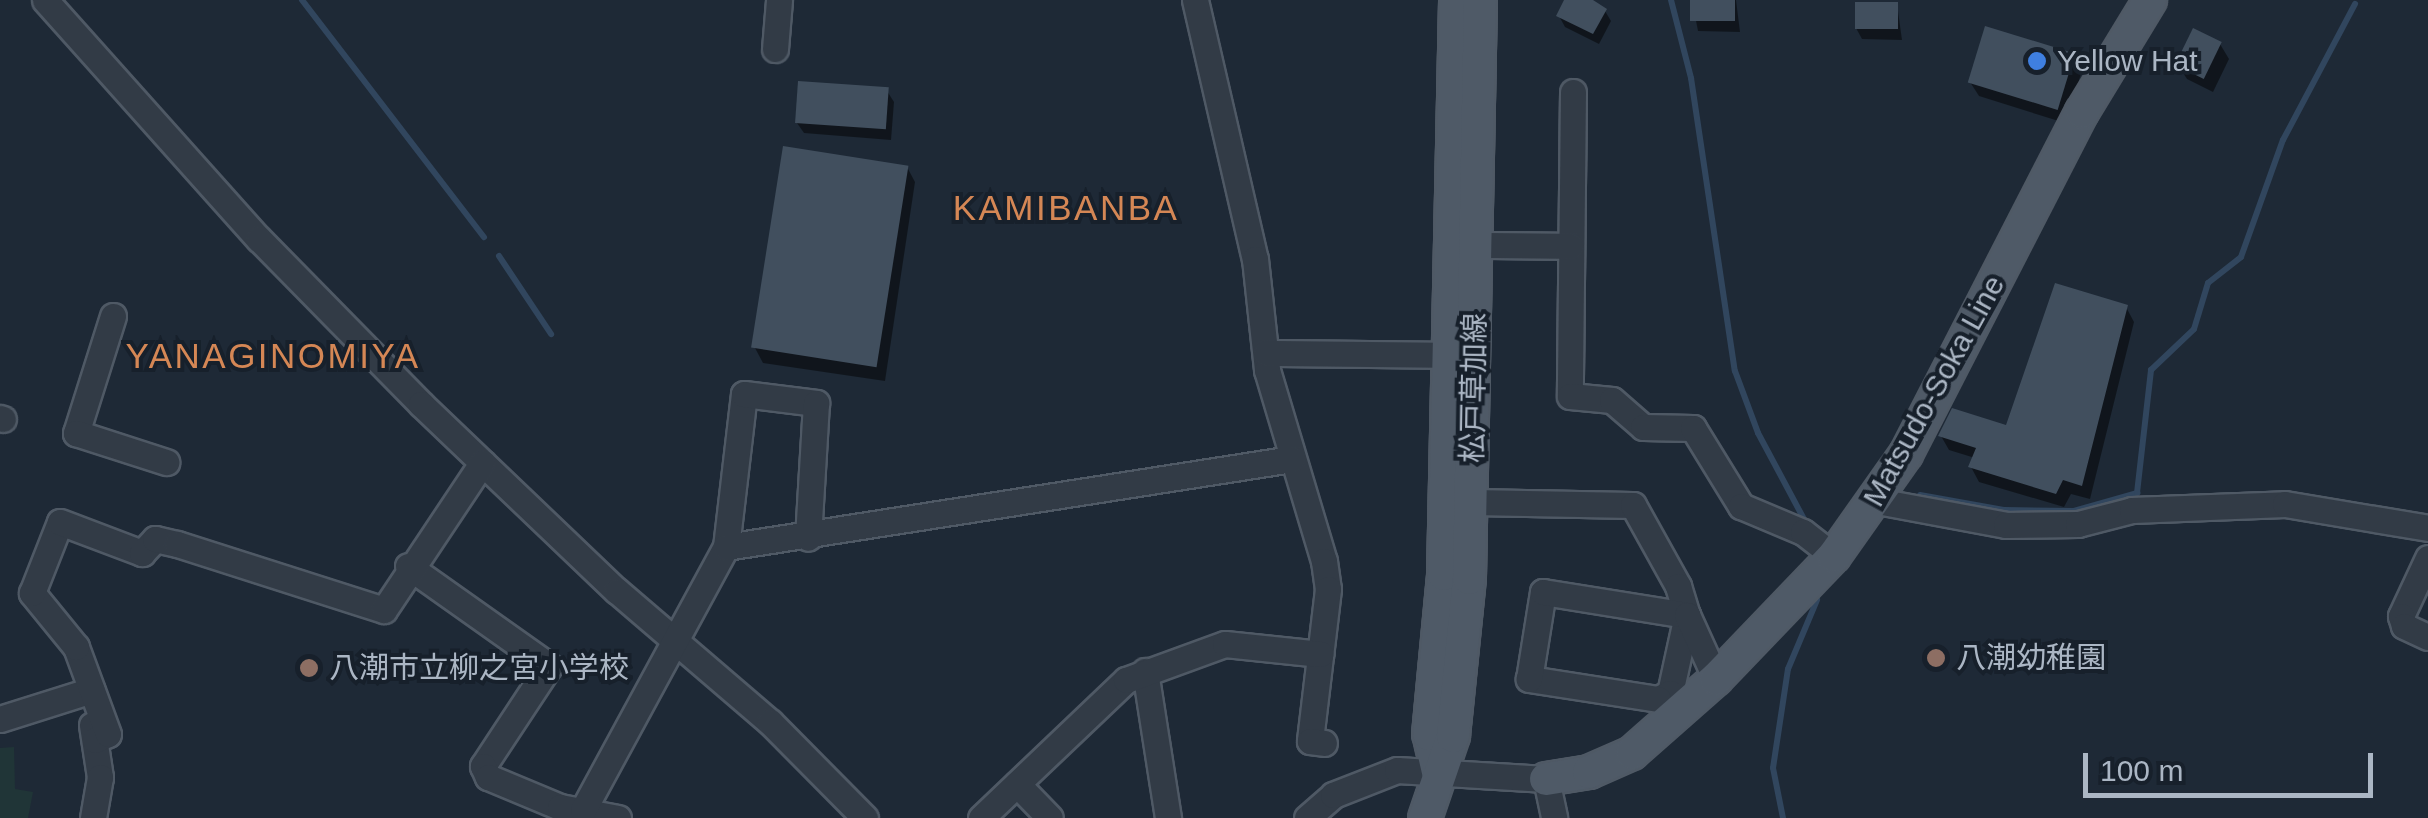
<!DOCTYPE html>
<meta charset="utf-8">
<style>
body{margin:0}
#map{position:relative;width:2428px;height:818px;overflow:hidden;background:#1e2936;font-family:Helvetica,"Noto Sans JP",sans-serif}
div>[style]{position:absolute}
.green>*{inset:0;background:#203537}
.shadow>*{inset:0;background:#0007}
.stream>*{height:6px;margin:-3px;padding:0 3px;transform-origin:3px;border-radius:3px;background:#31465e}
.building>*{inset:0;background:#414f5e;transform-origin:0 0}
.roads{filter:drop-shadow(2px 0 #4f5965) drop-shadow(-2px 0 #4f5965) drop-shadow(0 2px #4f5965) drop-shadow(0 -2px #4f5965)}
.minor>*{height:25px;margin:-12.5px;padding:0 12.5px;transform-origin:12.5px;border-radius:12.5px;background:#323b46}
.major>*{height:32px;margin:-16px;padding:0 16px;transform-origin:16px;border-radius:16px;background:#4f5a67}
.dots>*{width:28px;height:28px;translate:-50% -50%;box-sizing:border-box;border:5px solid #17202b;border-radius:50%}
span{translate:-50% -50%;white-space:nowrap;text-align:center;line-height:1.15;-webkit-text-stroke:8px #17202b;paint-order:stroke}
.poi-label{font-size:30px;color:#abb6c4}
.left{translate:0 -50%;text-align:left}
.street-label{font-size:30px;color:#abb6c4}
.quarter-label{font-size:35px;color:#d58755;letter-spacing:2.5px}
.scale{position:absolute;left:2083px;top:753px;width:290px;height:45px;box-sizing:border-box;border:5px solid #abb6c4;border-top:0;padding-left:12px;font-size:30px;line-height:35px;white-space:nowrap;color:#abb6c4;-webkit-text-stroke:8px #17202b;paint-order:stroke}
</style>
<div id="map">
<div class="green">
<i style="clip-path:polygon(14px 747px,15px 789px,33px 792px,28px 818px,0 818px,0 748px)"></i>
</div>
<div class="shadow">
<i style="clip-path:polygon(1566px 0,1605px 11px,1611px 21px,1599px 44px,1565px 27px,1559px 16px)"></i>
<i style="clip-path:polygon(1692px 0,1736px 0,1740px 32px,1698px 31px)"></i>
<i style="clip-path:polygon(1897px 4px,1902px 40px,1862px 39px,1856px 28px)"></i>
<i style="clip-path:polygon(2220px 44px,2229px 59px,2213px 92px,2187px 79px,2178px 65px)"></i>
<i style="clip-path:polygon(2073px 56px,2082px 71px,2065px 123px,1979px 96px,1970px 82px)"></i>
<i style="clip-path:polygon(887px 91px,894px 102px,891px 140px,804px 133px,797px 123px)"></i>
<i style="clip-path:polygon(907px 167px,915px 182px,885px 381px,763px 363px,755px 348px)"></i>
<i style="clip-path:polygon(2126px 307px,2134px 322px,2090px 499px,2071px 494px,2064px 507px,1979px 482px,1971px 467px,1975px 458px,1949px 450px,1941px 436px,2008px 428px)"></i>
</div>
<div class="stream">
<i style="left:302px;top:0;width:299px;rotate:52.5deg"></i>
<i style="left:1671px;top:0;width:81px;rotate:75.6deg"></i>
<i style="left:1691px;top:78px;width:296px;rotate:81.5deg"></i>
<i style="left:1735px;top:371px;width:66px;rotate:69.6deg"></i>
<i style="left:1758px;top:433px;width:100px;rotate:61.9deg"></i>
<i style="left:499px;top:256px;width:94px;rotate:56.3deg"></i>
<i style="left:1920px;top:495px;width:85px;rotate:10.1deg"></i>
<i style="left:2004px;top:510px;width:70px;rotate:0.8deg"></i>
<i style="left:2074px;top:511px;width:66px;rotate:-15.9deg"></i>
<i style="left:2137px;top:493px;width:124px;rotate:-83.5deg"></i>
<i style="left:2151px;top:370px;width:59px;rotate:-43.6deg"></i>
<i style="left:2194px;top:329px;width:48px;rotate:-73.1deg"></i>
<i style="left:2208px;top:283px;width:42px;rotate:-38.2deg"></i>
<i style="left:2241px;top:257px;width:124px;rotate:-70.3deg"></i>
<i style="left:2283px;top:140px;width:154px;rotate:-62.1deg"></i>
<i style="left:1783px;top:818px;width:51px;rotate:-101.3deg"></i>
<i style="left:1773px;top:768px;width:100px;rotate:-81.4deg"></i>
<i style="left:1788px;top:669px;width:75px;rotate:-67.2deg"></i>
</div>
<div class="building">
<i style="clip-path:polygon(1564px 0,1593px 0,1607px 9px,1593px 34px,1556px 16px)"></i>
<i style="left:1690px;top:0;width:45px;height:21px"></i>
<i style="left:1855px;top:2px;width:43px;height:27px"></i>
<i style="left:1985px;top:26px;width:94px;height:59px;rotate:17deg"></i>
<i style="left:2193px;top:28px;width:32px;height:41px;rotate:26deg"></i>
<i style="left:798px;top:81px;width:91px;height:42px;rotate:4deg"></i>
<i style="left:783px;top:146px;width:127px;height:204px;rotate:9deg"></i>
<i style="clip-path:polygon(2055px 283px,2128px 305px,2082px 486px,2063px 480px,2056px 494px,1968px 467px,1976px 448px,1938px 436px,1952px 408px,2006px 425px)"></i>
</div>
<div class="roads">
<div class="minor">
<i style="left:45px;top:0;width:321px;rotate:48.2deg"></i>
<i style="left:259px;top:239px;width:231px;rotate:45.5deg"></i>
<i style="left:421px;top:404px;width:271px;rotate:43.7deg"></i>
<i style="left:617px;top:591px;width:201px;rotate:40.6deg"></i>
<i style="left:770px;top:722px;width:135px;rotate:45.3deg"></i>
<i style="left:1195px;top:0;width:266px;rotate:77deg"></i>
<i style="left:1255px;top:259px;width:112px;rotate:83.8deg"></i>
<i style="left:1267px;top:370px;width:199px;rotate:73.4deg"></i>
<i style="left:1324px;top:561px;width:28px;rotate:82deg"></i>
<i style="left:1328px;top:589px;width:153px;rotate:96.8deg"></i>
<i style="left:1310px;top:741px;width:14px;rotate:8deg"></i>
<i style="left:775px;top:49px;width:49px;rotate:-85.3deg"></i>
<i style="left:1573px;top:92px;width:304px;rotate:90.6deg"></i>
<i style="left:1570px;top:396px;width:42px;rotate:5.4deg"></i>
<i style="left:1612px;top:400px;width:41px;rotate:41.1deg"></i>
<i style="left:1643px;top:427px;width:50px;rotate:1.1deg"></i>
<i style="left:1693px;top:428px;width:92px;rotate:58.4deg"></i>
<i style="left:1741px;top:506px;width:67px;rotate:22.8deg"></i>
<i style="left:1803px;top:532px;width:39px;rotate:38deg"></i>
<i style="left:1477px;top:245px;width:94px;rotate:0.6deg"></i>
<i style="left:113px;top:316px;width:123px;rotate:107.5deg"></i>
<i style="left:76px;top:433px;width:95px;rotate:17.9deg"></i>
<i style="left:1266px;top:353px;width:183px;rotate:0.6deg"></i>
<i style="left:0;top:418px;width:3px;rotate:18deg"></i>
<i style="left:1877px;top:501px;width:131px;rotate:10.5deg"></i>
<i style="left:2006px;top:525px;width:72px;rotate:-0.8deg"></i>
<i style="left:2078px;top:524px;width:56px;rotate:-14.5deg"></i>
<i style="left:2132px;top:510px;width:153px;rotate:-2.2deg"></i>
<i style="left:2285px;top:504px;width:145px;rotate:9.5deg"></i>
<i style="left:1472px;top:502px;width:161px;rotate:1.1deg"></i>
<i style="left:1633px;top:505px;width:93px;rotate:60.9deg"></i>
<i style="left:1678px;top:586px;width:30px;rotate:73deg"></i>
<i style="left:1687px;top:615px;width:80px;rotate:102.3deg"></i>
<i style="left:1670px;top:693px;width:13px;rotate:153deg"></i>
<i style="left:1658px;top:699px;width:131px;rotate:-171.2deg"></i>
<i style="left:1529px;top:679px;width:88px;rotate:-80.9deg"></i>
<i style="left:1543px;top:592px;width:146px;rotate:9.1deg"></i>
<i style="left:1687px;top:615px;width:70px;rotate:65.6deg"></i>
<i style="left:726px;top:547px;width:154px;rotate:-83.3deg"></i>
<i style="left:744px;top:394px;width:73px;rotate:7.1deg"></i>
<i style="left:816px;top:403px;width:135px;rotate:93.4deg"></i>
<i style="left:2428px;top:558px;width:64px;rotate:115deg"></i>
<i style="left:2401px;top:616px;width:10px;rotate:73deg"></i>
<i style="left:2404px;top:626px;width:26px;rotate:25deg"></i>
<i style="left:408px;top:566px;width:173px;rotate:35.3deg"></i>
<i style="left:549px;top:666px;width:120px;rotate:123.4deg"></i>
<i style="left:483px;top:766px;width:12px;rotate:66deg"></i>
<i style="left:488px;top:777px;width:78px;rotate:22.6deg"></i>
<i style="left:560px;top:807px;width:59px;rotate:10.7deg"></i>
<i style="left:1145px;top:671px;width:149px;rotate:81.1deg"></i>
<i style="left:0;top:719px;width:96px;rotate:-17.5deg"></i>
<i style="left:92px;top:725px;width:53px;rotate:81.3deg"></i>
<i style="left:100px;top:777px;width:42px;rotate:99.7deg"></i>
<i style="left:95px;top:740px;width:14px;rotate:-25deg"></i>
<i style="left:108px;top:734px;width:93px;rotate:-110.2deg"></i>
<i style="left:76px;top:647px;width:70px;rotate:-129.2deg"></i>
<i style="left:32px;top:593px;width:76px;rotate:-68.5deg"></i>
<i style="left:60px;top:522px;width:88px;rotate:20.7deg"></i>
<i style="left:142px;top:553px;width:19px;rotate:-47deg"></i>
<i style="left:155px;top:539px;width:23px;rotate:13deg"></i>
<i style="left:177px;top:544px;width:217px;rotate:17.7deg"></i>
<i style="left:384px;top:610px;width:177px;rotate:-56.3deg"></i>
<i style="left:1017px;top:784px;width:47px;rotate:45.9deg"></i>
<i style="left:583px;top:810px;width:299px;rotate:-61.5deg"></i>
<i style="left:726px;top:547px;width:573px;rotate:-8.84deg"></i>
<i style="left:981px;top:818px;width:200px;rotate:-43.6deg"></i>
<i style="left:1126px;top:680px;width:105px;rotate:-20deg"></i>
<i style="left:1225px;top:644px;width:96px;rotate:6deg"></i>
<i style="left:1307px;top:818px;width:35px;rotate:-41deg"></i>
<i style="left:1333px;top:795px;width:69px;rotate:-21.3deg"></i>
<i style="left:1397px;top:770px;width:149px;rotate:3.5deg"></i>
<i style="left:1546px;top:779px;width:40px;rotate:78deg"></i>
</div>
<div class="major">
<i style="left:1438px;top:772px;width:39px;rotate:-103deg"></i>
<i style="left:1429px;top:734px;width:161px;rotate:-84.6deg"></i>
<i style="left:1444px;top:574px;width:574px;rotate:-88.8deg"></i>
<i style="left:1546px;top:779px;width:44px;rotate:-9.2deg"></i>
<i style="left:1589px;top:772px;width:47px;rotate:-23.8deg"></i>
<i style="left:1632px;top:753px;width:112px;rotate:-41.4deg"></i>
<i style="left:1716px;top:679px;width:170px;rotate:-46.2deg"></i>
<i style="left:1834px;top:556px;width:125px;rotate:-54.8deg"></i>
<i style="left:1906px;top:454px;width:385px;rotate:-62.8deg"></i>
<i style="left:2082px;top:112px;width:131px;rotate:-58.7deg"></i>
<i style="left:1425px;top:818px;width:87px;rotate:-71.1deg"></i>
<i style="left:1453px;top:736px;width:159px;rotate:-84.2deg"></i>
<i style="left:1469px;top:578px;width:578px;rotate:-88.91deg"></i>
</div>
</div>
<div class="dots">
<i style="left:2037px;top:61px;background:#3f7fe0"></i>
<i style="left:1936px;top:658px;background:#8d6e63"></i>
<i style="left:309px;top:668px;background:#8d6e63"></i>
</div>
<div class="poi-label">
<span class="left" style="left:2057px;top:61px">Yellow Hat</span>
<span class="left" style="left:1956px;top:658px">八潮幼稚園</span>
<span class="left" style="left:329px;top:668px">八潮市立柳之宮小学校</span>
</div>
<div class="street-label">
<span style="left:1474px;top:388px;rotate:-89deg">松戸草加線</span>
<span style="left:1934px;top:391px;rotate:-61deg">Matsudo-Soka Line</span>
</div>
<div class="quarter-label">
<span style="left:1066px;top:208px">KAMIBANBA</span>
<span style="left:273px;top:356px">YANAGINOMIYA</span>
</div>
<div class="scale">100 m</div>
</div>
